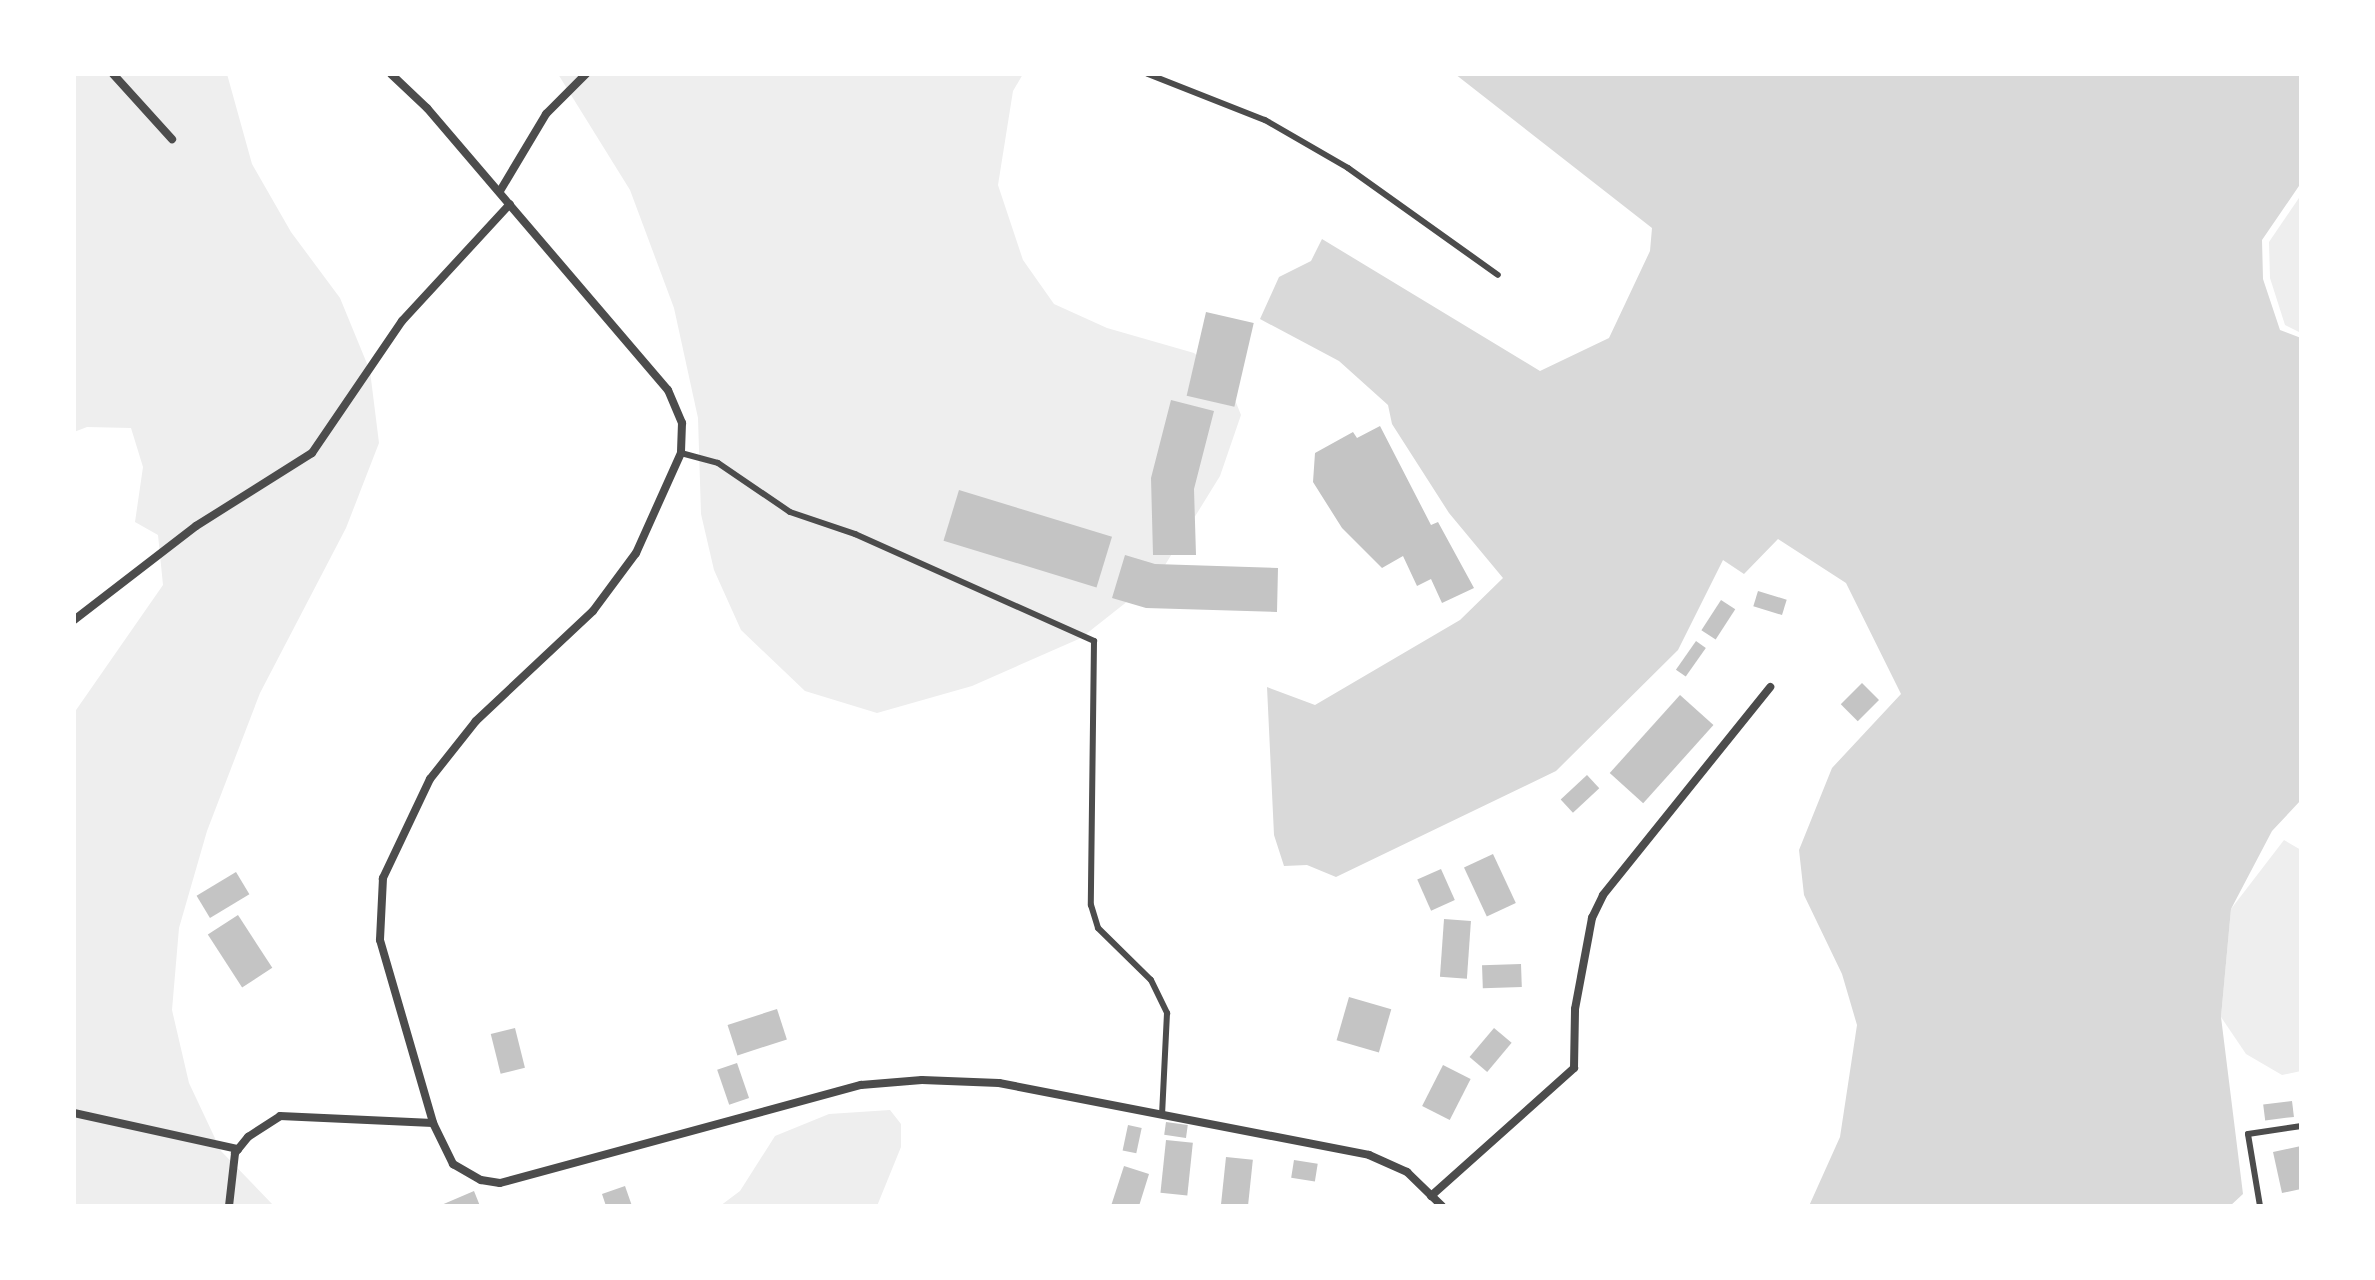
<!DOCTYPE html>
<style>
body{margin:0}
#map{position:relative;width:2375px;height:1280px;overflow:hidden;background:#fff;font-family:"PT Sans",sans-serif}
div>[style]{position:absolute}
.green>*{inset:0;background:#eee}
.water>*{inset:0;background:#d9d9d9}
.building>*{inset:0;background:#c4c4c4;transform-origin:0 0}
.service>*{height:6px;margin:-3px;padding:0 3px;transform-origin:3px;border-radius:3px;background:#4c4c4c}
.minor>*{height:8px;margin:-4px;padding:0 4px;transform-origin:4px;border-radius:4px;background:#4c4c4c}
span{translate:-50% -50%;white-space:nowrap;text-align:center;line-height:1.15;-webkit-text-stroke:6px #fff;paint-order:stroke}
.frame{position:absolute;inset:0;border:76px solid #fff;pointer-events:none}
</style>
<div id="map">
<div class="green">
<i style="clip-path:polygon(74px 74px,227px 74px,252px 164px,291px 232px,340px 298px,370px 371px,379px 443px,346px 528px,260px 693px,207px 831px,179px 928px,172px 1010px,189px 1083px,221px 1151px,274px 1206px,74px 1206px,74px 713px,163px 585px,158px 535px,135px 522px,143px 467px,131px 428px,87px 427px,74px 432px)"></i>
<i style="clip-path:polygon(558px 74px,1023px 74px,1013px 91px,998px 185px,1023px 260px,1054px 304px,1107px 328px,1194px 353px,1227px 380px,1241px 415px,1220px 476px,1157px 578px,1081px 638px,972px 686px,877px 713px,805px 691px,741px 630px,714px 570px,701px 514px,698px 418px,674px 308px,630px 190px)"></i>
<i style="clip-path:polygon(2301px 195px,2301px 331px,2299px 332px,2285px 325px,2270px 278px,2269px 242px)"></i>
<i style="clip-path:polygon(2284px 840px,2301px 850px,2301px 1071px,2282px 1075px,2246px 1054px,2221px 1017px,2231px 909px)"></i>
<i style="clip-path:polygon(890px 1110px,901px 1124px,901px 1147px,877px 1206px,720px 1206px,740px 1191px,775px 1136px,829px 1114px)"></i>
</div>
<div class="water">
<i style="clip-path:polygon(1455px 74px,2301px 74px,2301px 183px,2262px 240px,2263px 279px,2280px 330px,2301px 338px,2301px 800px,2272px 831px,2231px 909px,2221px 1017px,2243px 1194px,2230px 1206px,1809px 1206px,1840px 1137px,1857px 1025px,1842px 974px,1804px 895px,1799px 850px,1832px 768px,1901px 694px,1846px 583px,1778px 539px,1744px 574px,1723px 560px,1678px 650px,1556px 771px,1336px 877px,1307px 865px,1284px 866px,1274px 835px,1267px 687px,1315px 705px,1460px 620px,1503px 578px,1449px 513px,1392px 424px,1388px 405px,1339px 361px,1260px 319px,1279px 277px,1311px 261px,1322px 239px,1540px 371px,1609px 338px,1650px 251px,1652px 228px)"></i>
</div>
<div class="building">
<i style="left:1206px;top:312px;width:49px;height:86px;rotate:13deg"></i>
<i style="clip-path:polygon(1171px 400px,1214px 411px,1194px 489px,1196px 555px,1153px 555px,1151px 478px)"></i>
<i style="clip-path:polygon(1380px 426px,1431px 525px,1438px 522px,1474px 588px,1442px 603px,1431px 579px,1417px 586px,1403px 556px,1382px 568px,1342px 528px,1313px 482px,1315px 453px,1353px 432px,1357px 438px)"></i>
<i style="left:959px;top:490px;width:160px;height:53px;rotate:17deg"></i>
<i style="clip-path:polygon(1125px 555px,1155px 564px,1278px 568px,1277px 612px,1146px 608px,1112px 598px)"></i>
<i style="left:1758px;top:591px;width:30px;height:16px;rotate:17deg"></i>
<i style="left:1721px;top:600px;width:17px;height:36px;rotate:33deg"></i>
<i style="left:1696px;top:641px;width:12px;height:35px;rotate:35deg"></i>
<i style="left:1862px;top:683px;width:24px;height:30px;rotate:45deg"></i>
<i style="left:1680px;top:695px;width:45px;height:105px;rotate:42deg"></i>
<i style="left:1587px;top:775px;width:18px;height:36px;rotate:47deg"></i>
<i style="left:1493px;top:854px;width:54px;height:32px;rotate:65deg"></i>
<i style="left:1441px;top:869px;width:34px;height:26px;rotate:66deg"></i>
<i style="left:236px;top:872px;width:26px;height:46px;rotate:59deg"></i>
<i style="left:238px;top:915px;width:63px;height:36px;rotate:57deg"></i>
<i style="left:1444px;top:919px;width:27px;height:58px;rotate:4deg"></i>
<i style="left:1521px;top:964px;width:23px;height:39px;rotate:88deg"></i>
<i style="left:1349px;top:997px;width:44px;height:45px;rotate:16deg"></i>
<i style="left:777px;top:1009px;width:32px;height:52px;rotate:72deg"></i>
<i style="left:515px;top:1028px;width:41px;height:25px;rotate:76deg"></i>
<i style="left:1494px;top:1028px;width:23px;height:38px;rotate:40deg"></i>
<i style="left:737px;top:1063px;width:37px;height:21px;rotate:71deg"></i>
<i style="left:1443px;top:1065px;width:31px;height:46px;rotate:27deg"></i>
<i style="left:2292px;top:1101px;width:16px;height:29px;rotate:83deg"></i>
<i style="left:1166px;top:1122px;width:22px;height:13px;rotate:8deg"></i>
<i style="left:1128px;top:1125px;width:14px;height:26px;rotate:12deg"></i>
<i style="left:1166px;top:1140px;width:27px;height:53px;rotate:6deg"></i>
<i style="clip-path:polygon(2301px 1146px,2301px 1189px,2282px 1193px,2273px 1152px)"></i>
<i style="left:1226px;top:1157px;width:27px;height:48px;rotate:6deg"></i>
<i style="left:1294px;top:1160px;width:24px;height:18px;rotate:9deg"></i>
<i style="clip-path:polygon(1124px 1166px,1149px 1174px,1139px 1206px,1111px 1206px)"></i>
<i style="clip-path:polygon(625px 1186px,632px 1206px,606px 1206px,602px 1194px)"></i>
<i style="clip-path:polygon(474px 1191px,480px 1206px,439px 1206px)"></i>
</div>
<div class="service">
<i style="left:1148px;top:74px;width:126px;rotate:21.5deg"></i>
<i style="left:1265px;top:120px;width:96px;rotate:30deg"></i>
<i style="left:1348px;top:168px;width:184px;rotate:35.5deg"></i>
<i style="left:681px;top:453px;width:38px;rotate:15deg"></i>
<i style="left:718px;top:463px;width:87px;rotate:34.2deg"></i>
<i style="left:790px;top:512px;width:69px;rotate:18.7deg"></i>
<i style="left:855px;top:534px;width:262px;rotate:24.1deg"></i>
<i style="left:1094px;top:641px;width:264px;rotate:90.7deg"></i>
<i style="left:1091px;top:905px;width:24px;rotate:73deg"></i>
<i style="left:1098px;top:928px;width:74px;rotate:44.5deg"></i>
<i style="left:1151px;top:980px;width:37px;rotate:64deg"></i>
<i style="left:1167px;top:1013px;width:102px;rotate:92.8deg"></i>
<i style="left:2260px;top:1206px;width:73px;rotate:-99.5deg"></i>
<i style="left:2248px;top:1134px;width:54px;rotate:-8.6deg"></i>
</div>
<div class="minor">
<i style="left:113px;top:74px;width:88px;rotate:47.8deg"></i>
<i style="left:391px;top:74px;width:50px;rotate:43.4deg"></i>
<i style="left:427px;top:108px;width:371px;rotate:49.5deg"></i>
<i style="left:668px;top:390px;width:36px;rotate:67deg"></i>
<i style="left:682px;top:423px;width:30px;rotate:92deg"></i>
<i style="left:681px;top:453px;width:110px;rotate:114.2deg"></i>
<i style="left:636px;top:553px;width:72px;rotate:126.6deg"></i>
<i style="left:593px;top:611px;width:161px;rotate:136.8deg"></i>
<i style="left:476px;top:721px;width:74px;rotate:128.4deg"></i>
<i style="left:430px;top:779px;width:110px;rotate:115.4deg"></i>
<i style="left:383px;top:878px;width:62px;rotate:92.8deg"></i>
<i style="left:380px;top:940px;width:191px;rotate:73.8deg"></i>
<i style="left:433px;top:1123px;width:46px;rotate:64deg"></i>
<i style="left:453px;top:1164px;width:32px;rotate:30deg"></i>
<i style="left:481px;top:1180px;width:19px;rotate:9deg"></i>
<i style="left:500px;top:1183px;width:374px;rotate:-15.2deg"></i>
<i style="left:861px;top:1085px;width:61px;rotate:-4.7deg"></i>
<i style="left:922px;top:1080px;width:77px;rotate:2.2deg"></i>
<i style="left:999px;top:1083px;width:377px;rotate:11deg"></i>
<i style="left:1369px;top:1155px;width:42px;rotate:24.1deg"></i>
<i style="left:1407px;top:1172px;width:49px;rotate:44.2deg"></i>
<i style="left:500px;top:191px;width:90px;rotate:-59.1deg"></i>
<i style="left:546px;top:114px;width:57px;rotate:-45deg"></i>
<i style="left:74px;top:620px;width:154px;rotate:-37.6deg"></i>
<i style="left:196px;top:526px;width:137px;rotate:-32.2deg"></i>
<i style="left:312px;top:453px;width:160px;rotate:-55.7deg"></i>
<i style="left:402px;top:321px;width:159px;rotate:-47.3deg"></i>
<i style="left:74px;top:1113px;width:168px;rotate:12.4deg"></i>
<i style="left:1431px;top:1196px;width:192px;rotate:-41.8deg"></i>
<i style="left:1574px;top:1068px;width:59px;rotate:-89deg"></i>
<i style="left:1575px;top:1009px;width:93px;rotate:-79.4deg"></i>
<i style="left:1592px;top:918px;width:25px;rotate:-64deg"></i>
<i style="left:1603px;top:895px;width:267px;rotate:-51.2deg"></i>
<i style="left:229px;top:1206px;width:53px;rotate:-83.5deg"></i>
<i style="left:235px;top:1153px;width:21px;rotate:-51deg"></i>
<i style="left:248px;top:1137px;width:38px;rotate:-33deg"></i>
<i style="left:280px;top:1116px;width:153px;rotate:2.6deg"></i>
</div>
<div class="frame"></div>
</div>
